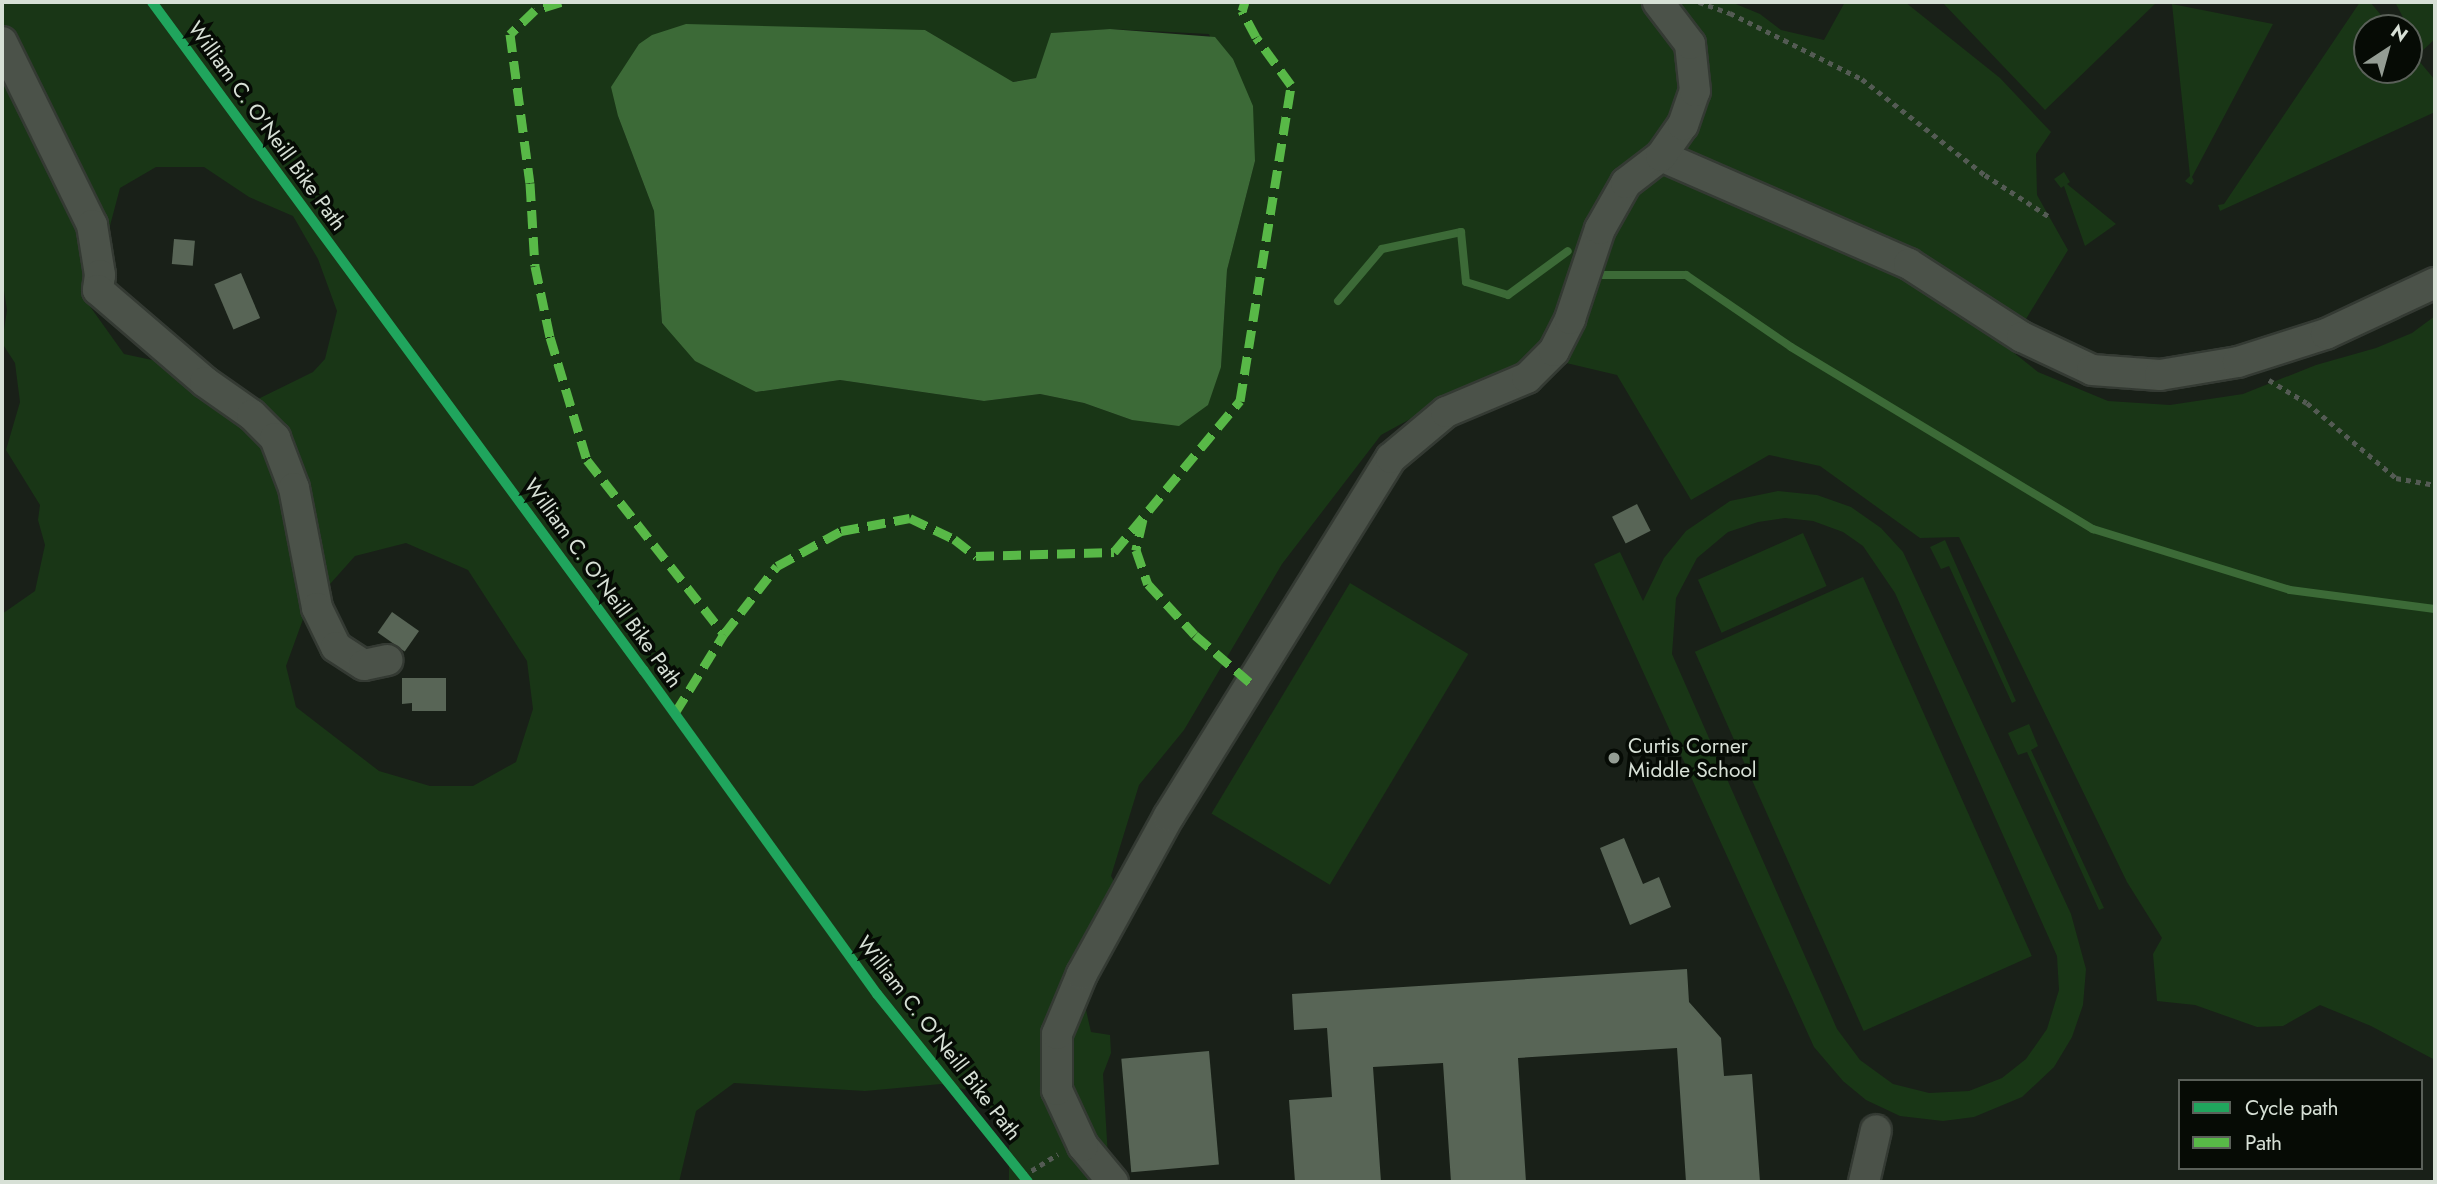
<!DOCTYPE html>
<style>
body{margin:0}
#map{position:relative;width:2437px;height:1184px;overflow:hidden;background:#192018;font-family:Jost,sans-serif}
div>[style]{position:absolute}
.green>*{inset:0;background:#193616;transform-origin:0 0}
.water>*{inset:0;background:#3c6a37}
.stream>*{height:8px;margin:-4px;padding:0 4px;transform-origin:4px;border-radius:4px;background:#3c6a37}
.building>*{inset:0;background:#586556;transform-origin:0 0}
.path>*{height:4.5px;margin-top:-2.25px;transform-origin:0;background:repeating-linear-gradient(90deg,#545b54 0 5px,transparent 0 10px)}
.roads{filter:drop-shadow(2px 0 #343a33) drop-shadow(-2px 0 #343a33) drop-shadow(0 2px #343a33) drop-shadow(0 -2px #343a33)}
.minor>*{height:30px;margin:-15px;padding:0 15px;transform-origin:15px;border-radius:15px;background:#4b5249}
.quiet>*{height:9px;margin-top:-4.5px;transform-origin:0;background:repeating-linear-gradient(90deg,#58b947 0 18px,transparent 0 27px)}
.cycleway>*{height:10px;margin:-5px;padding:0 5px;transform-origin:5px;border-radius:5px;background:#20a55d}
.dots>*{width:19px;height:19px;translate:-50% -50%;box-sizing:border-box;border:4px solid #060b05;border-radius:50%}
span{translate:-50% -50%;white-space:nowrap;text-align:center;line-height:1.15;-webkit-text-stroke:7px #060b05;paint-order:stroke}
.street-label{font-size:21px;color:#d7e0d6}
.poi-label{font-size:21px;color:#d7e0d6}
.left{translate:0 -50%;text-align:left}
.frame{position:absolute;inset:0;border:4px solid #d7e0d6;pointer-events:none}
.legend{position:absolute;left:2178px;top:1079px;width:245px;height:91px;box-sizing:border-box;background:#060b05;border:2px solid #5a6059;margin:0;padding:9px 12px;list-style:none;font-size:21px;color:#d7e0d6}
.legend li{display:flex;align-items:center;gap:14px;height:35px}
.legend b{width:35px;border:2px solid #5a6059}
.north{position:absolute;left:2353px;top:14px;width:70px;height:70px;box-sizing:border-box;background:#060b05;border:2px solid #5a6059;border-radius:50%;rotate:36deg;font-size:19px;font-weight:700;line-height:28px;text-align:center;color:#d7e0d6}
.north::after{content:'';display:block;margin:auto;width:24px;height:32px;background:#949d94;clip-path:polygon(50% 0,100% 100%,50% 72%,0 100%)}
</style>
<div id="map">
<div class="green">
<i style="clip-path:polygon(evenodd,2px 2px,1731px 2px,1760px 14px,1781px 30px,1824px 40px,1845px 2px,1905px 2px,2000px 78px,2051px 132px,2036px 154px,2037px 195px,2068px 250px,2026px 319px,1999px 341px,2038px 372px,2108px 401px,2170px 405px,2243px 394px,2316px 365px,2376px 348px,2412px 333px,2435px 316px,2435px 1060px,2371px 1026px,2320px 1005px,2283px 1026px,2257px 1027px,2195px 1005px,2157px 1001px,2153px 954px,2162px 938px,2127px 882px,1959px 537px,1920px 538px,1820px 466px,1769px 455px,1691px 500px,1617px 375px,1545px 358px,1434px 406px,1381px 435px,1282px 564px,1184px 730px,1139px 785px,1111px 876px,1119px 890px,1082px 945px,1086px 1010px,1091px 1032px,1110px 1035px,1111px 1053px,1103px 1074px,1109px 1174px,1116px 1182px,1009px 1182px,1009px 1139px,981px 1093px,941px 1084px,865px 1091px,734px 1083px,696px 1111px,679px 1182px,2px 1182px,2px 614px,35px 591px,45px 545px,38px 520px,40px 505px,6px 450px,20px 402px,15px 363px,2px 343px,7px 310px,2px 278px,2px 2px,1111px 29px,1209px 34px,1255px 161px,1227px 270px,1221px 367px,1132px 420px,1084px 403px,1040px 394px,984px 401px,840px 380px,756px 392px,662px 324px,654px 211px,618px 116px,925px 30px,1012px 82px,1036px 78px,1052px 33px,1111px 29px,2px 2px,156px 167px,204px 167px,249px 197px,293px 216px,318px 259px,337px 311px,325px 359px,313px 372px,256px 400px,166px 363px,124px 354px,89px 305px,120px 188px,156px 167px,2px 2px,406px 543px,468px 570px,527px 661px,533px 709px,516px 762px,473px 786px,430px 786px,379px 771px,296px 707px,286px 666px,306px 611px,355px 556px,406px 543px)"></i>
<i style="clip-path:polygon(1942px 2px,2157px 2px,2045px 110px)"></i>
<i style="clip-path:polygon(2360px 2px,2370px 2px,2392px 28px,2367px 28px,2367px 70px,2409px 70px,2409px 49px,2435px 80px,2435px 112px,2220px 211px,2218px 205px,2224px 204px)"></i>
<i style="clip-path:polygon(2395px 2px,2435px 2px,2435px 39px,2421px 52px)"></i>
<i style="clip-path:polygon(2172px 4px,2273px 24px,2192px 177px,2194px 181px,2191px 185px,2185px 181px,2190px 176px)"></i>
<i style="clip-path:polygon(2064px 172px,2070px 182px,2067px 184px,2116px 224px,2085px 246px,2064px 186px,2061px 188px,2054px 179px)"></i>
<i style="clip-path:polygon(evenodd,1778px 491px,1817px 495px,1851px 507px,1881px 528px,1903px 552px,2071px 914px,2086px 969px,2083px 1005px,2072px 1037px,2054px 1067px,2022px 1097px,1974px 1117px,1943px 1121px,1900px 1116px,1866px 1100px,1843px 1081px,1814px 1047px,1594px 564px,1620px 552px,1643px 601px,1664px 558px,1686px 531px,1730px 501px,1778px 491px,1785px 518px,1813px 521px,1843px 532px,1863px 546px,1895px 593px,2057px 956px,2059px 990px,2047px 1029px,2026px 1059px,2002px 1078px,1969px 1091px,1929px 1093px,1893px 1084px,1860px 1060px,1837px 1029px,1672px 654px,1676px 598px,1697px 558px,1728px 532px,1758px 522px,1785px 518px)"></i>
<i style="left:1803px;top:533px;width:58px;height:115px;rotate:66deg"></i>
<i style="clip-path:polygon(1945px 540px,2016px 701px,2012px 703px,1949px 566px,1941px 569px,1930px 547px)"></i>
<i style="left:1863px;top:577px;width:415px;height:184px;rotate:66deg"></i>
<i style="left:1350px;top:583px;width:138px;height:269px;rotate:31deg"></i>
<i style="clip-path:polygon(2029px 724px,2038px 746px,2031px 750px,2104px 908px,2099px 910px,2027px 752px,2018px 755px,2008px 733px)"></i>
</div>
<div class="water">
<i style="clip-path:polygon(686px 24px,925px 30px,1013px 82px,1036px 78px,1051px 33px,1110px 29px,1215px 37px,1233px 59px,1253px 106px,1255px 161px,1227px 270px,1221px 367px,1208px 405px,1179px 426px,1132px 420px,1084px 403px,1040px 394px,984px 401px,840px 380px,756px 392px,695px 361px,662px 323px,654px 211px,618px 116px,611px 87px,639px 44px,652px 35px)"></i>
</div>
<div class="stream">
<i style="left:1603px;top:275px;width:83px"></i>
<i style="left:1686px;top:275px;width:127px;rotate:34.4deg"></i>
<i style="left:1791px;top:347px;width:353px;rotate:31.1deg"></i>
<i style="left:2093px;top:529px;width:206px;rotate:17.2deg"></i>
<i style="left:2290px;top:590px;width:146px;rotate:7.5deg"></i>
<i style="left:1338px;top:301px;width:68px;rotate:-49.8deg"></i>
<i style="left:1382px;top:249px;width:81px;rotate:-12.1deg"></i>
<i style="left:1461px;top:232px;width:50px;rotate:84.3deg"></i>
<i style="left:1466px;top:282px;width:44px;rotate:17.2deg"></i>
<i style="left:1508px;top:295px;width:74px;rotate:-36.3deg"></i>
</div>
<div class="building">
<i style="left:174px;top:239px;width:21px;height:25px;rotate:5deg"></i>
<i style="left:241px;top:273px;width:49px;height:29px;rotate:67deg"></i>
<i style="left:1637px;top:504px;width:30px;height:28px;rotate:63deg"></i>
<i style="left:392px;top:612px;width:33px;height:25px;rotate:35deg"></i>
<i style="clip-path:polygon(402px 678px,446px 678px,446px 711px,412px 711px,412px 703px,402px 704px)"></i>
<i style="clip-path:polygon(1624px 838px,1643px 884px,1659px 877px,1671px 907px,1630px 925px,1600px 848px)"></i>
<i style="clip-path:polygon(1687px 969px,1689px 1002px,1721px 1038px,1724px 1076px,1752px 1074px,1760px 1182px,1686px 1182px,1677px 1048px,1518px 1058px,1526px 1182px,1451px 1182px,1443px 1063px,1373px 1067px,1381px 1182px,1295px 1182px,1289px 1100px,1332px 1097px,1327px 1028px,1294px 1030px,1292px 994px)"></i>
<i style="left:1209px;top:1051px;width:114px;height:88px;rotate:85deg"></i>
</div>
<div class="path">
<i style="left:1699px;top:2px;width:33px;rotate:20deg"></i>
<i style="left:1730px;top:13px;width:148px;rotate:26.6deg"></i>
<i style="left:1862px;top:79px;width:156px;rotate:38deg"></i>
<i style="left:1985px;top:175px;width:77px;rotate:32.9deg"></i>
<i style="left:2269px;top:380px;width:44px;rotate:31.2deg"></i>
<i style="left:2307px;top:403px;width:116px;rotate:40.1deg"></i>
<i style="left:2396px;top:478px;width:40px;rotate:10deg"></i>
<i style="left:1023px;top:1176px;width:41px;rotate:-32.2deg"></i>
</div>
<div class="roads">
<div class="minor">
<i style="left:2px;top:42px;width:204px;rotate:63.8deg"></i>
<i style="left:92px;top:225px;width:51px;rotate:80.9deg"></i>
<i style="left:100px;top:275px;width:15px;rotate:98deg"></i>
<i style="left:98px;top:290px;width:141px;rotate:40.7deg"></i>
<i style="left:205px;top:382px;width:57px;rotate:35.1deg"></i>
<i style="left:252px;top:415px;width:33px;rotate:45deg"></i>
<i style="left:275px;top:438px;width:53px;rotate:69.2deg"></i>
<i style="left:294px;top:488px;width:122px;rotate:79.1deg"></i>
<i style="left:317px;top:608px;width:43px;rotate:64deg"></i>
<i style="left:336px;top:647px;width:33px;rotate:33deg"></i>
<i style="left:364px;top:665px;width:24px;rotate:-12deg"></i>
<i style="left:1661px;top:156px;width:270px;rotate:23.5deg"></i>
<i style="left:1909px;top:264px;width:135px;rotate:32.9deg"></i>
<i style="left:2022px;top:337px;width:77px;rotate:25.2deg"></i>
<i style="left:2092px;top:370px;width:68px;rotate:4.2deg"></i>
<i style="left:2160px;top:375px;width:79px;rotate:-9.5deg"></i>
<i style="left:2238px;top:362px;width:92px;rotate:-17.7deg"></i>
<i style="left:2326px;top:334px;width:120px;rotate:-25.1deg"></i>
<i style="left:1113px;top:1182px;width:47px;rotate:-129.8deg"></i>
<i style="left:1083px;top:1146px;width:62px;rotate:-114.9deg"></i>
<i style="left:1057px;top:1090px;width:56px;rotate:-90deg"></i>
<i style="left:1057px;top:1034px;width:65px;rotate:-67.4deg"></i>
<i style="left:1082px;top:974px;width:180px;rotate:-61.2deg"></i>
<i style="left:1169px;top:816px;width:421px;rotate:-58.2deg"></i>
<i style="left:1391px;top:458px;width:72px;rotate:-39.9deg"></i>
<i style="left:1446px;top:412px;width:88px;rotate:-22.8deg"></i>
<i style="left:1527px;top:378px;width:38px;rotate:-45deg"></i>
<i style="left:1554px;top:351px;width:36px;rotate:-63deg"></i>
<i style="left:1570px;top:319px;width:95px;rotate:-71.6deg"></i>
<i style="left:1600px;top:229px;width:53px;rotate:-60.5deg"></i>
<i style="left:1626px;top:183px;width:44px;rotate:-37.6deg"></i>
<i style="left:1661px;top:156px;width:38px;rotate:-55deg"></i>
<i style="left:1683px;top:125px;width:36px;rotate:-71deg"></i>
<i style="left:1695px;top:91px;width:47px;rotate:-96.1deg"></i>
<i style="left:1690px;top:44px;width:53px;rotate:-127.3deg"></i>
<i style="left:1864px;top:1182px;width:53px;rotate:-77deg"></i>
</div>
</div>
<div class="quiet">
<i style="left:561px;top:2px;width:27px;rotate:163deg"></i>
<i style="left:535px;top:10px;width:35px;rotate:136deg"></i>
<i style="left:510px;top:34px;width:150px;rotate:82.4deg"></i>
<i style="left:530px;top:183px;width:83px;rotate:86.6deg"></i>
<i style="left:535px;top:266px;width:73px;rotate:78.1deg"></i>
<i style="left:550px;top:337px;width:128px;rotate:73.3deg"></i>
<i style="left:587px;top:460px;width:221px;rotate:51.8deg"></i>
<i style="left:1143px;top:519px;width:32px;rotate:103deg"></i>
<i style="left:1136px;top:550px;width:36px;rotate:71deg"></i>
<i style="left:1148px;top:584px;width:69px;rotate:47.3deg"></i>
<i style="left:1195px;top:635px;width:77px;rotate:40.8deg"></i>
<i style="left:675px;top:713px;width:93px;rotate:-58.2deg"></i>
<i style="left:724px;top:634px;width:86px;rotate:-52.1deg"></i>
<i style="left:777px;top:566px;width:73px;rotate:-28.7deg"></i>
<i style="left:841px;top:531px;width:70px;rotate:-10.7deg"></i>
<i style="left:910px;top:518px;width:49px;rotate:25.5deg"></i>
<i style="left:954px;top:539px;width:28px;rotate:38deg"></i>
<i style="left:976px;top:556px;width:138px;rotate:-1.7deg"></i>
<i style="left:1114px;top:552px;width:197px;rotate:-50.2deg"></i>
<i style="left:1240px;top:401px;width:320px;rotate:-80.8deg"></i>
<i style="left:1291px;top:85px;width:59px;rotate:-126.1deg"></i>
<i style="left:1256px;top:37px;width:30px;rotate:-118deg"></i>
<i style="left:1242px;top:11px;width:9px;rotate:-72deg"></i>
</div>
<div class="cycleway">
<i style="left:152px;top:2px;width:830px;rotate:53.67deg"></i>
<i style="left:644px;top:671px;width:398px;rotate:54.2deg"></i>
<i style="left:877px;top:994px;width:241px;rotate:51.2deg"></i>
</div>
<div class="dots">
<i style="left:1614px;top:758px;background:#949d94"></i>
</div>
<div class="street-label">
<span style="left:267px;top:126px;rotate:54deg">William C. O'Neill Bike Path</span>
<span style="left:603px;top:583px;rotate:54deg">William C. O'Neill Bike Path</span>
<span style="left:939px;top:1038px;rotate:52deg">William C. O'Neill Bike Path</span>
</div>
<div class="poi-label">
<span class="left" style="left:1628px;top:758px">Curtis Corner<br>Middle School</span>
</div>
<div class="frame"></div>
<ul class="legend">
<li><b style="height:9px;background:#20a55d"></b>Cycle path</li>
<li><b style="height:9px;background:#58b947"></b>Path</li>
</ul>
<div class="north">N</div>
</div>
